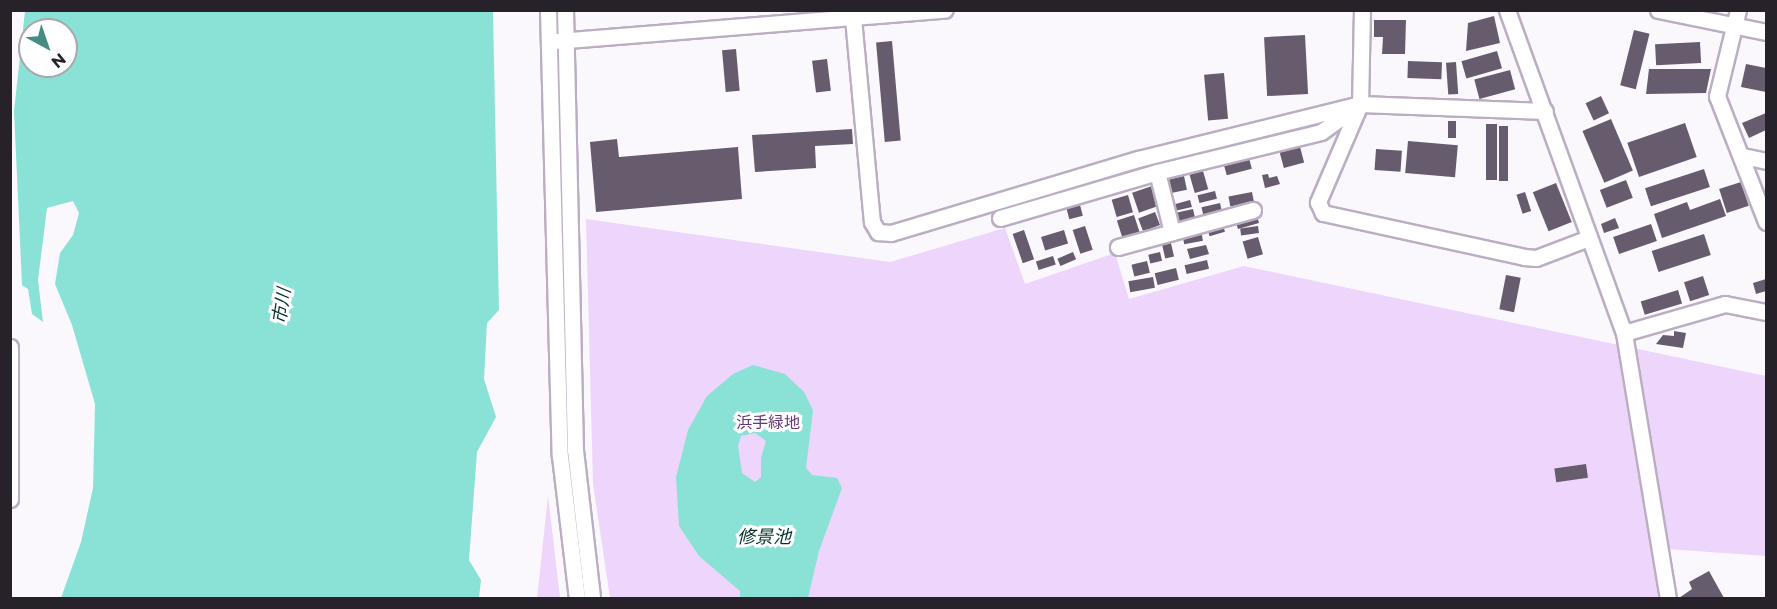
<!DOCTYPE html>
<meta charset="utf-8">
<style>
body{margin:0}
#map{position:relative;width:1777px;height:609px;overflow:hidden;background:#fbf8fd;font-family:Montserrat,"Noto Sans JP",sans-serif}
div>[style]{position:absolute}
.green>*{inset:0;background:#edd5fb}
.water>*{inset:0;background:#8ae2d7}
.building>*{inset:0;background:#675b6e;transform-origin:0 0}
.roads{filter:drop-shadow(2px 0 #bbaec3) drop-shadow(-2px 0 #bbaec3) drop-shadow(0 2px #bbaec3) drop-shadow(0 -2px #bbaec3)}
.minor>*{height:15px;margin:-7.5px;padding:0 7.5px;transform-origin:7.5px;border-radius:7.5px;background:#fff}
span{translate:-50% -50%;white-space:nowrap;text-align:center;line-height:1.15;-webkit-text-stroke:6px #fff;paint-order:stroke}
.park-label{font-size:16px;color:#64387a}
.water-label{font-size:18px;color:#05312d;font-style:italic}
.frame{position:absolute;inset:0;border:12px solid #27222a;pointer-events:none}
.north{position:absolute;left:18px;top:18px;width:60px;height:60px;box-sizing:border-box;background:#fff;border:2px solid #a9a7aa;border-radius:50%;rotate:140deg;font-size:16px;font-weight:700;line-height:24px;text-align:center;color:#27222a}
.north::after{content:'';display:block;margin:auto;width:21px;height:27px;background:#468c85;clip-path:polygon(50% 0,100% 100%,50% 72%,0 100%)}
</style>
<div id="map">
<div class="green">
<i style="clip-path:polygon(586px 219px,890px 262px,1005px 228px,1025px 284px,1115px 253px,1129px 299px,1244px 266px,1766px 376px,1766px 556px,1667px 549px,1662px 598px,610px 598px,593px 484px)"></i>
<i style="clip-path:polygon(548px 496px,560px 597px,561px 598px,537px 598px)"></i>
</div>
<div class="water">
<i style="clip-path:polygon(evenodd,25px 11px,493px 11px,499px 310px,487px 323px,484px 379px,496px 417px,477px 452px,469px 560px,481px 580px,479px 598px,61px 598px,81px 542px,93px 488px,95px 404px,72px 325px,55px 284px,60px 253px,73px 235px,79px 213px,73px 201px,47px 208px,38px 280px,43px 322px,32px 314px,28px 289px,22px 285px,14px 111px,25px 11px,30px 30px,66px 30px,66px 66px,30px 66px,30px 30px)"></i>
<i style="clip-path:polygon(evenodd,753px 365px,785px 374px,804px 392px,813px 410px,806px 468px,812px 475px,837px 478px,842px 488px,819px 551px,808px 598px,740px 598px,740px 591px,699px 556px,679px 526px,676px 477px,688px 430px,707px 396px,733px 374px,753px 365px,755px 433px,766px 441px,761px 458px,761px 477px,755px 482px,742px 473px,738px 446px,741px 436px,755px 433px)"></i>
</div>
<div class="building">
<i style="clip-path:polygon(1494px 16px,1500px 43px,1466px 51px,1468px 23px)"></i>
<i style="clip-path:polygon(1374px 20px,1406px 20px,1405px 54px,1382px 54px,1383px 37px,1374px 37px)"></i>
<i style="left:1634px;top:30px;width:16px;height:57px;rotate:14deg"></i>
<i style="left:1305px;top:35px;width:59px;height:41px;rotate:87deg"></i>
<i style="left:892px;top:41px;width:100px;height:16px;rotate:85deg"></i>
<i style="left:1700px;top:42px;width:21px;height:45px;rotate:87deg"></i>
<i style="left:736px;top:49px;width:42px;height:14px;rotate:85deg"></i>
<i style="left:1497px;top:51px;width:18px;height:37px;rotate:74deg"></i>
<i style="left:827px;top:59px;width:32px;height:15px;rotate:83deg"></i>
<i style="left:1408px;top:61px;width:34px;height:17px;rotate:2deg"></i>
<i style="left:1456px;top:62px;width:32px;height:10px;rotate:86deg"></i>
<i style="clip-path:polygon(1746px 64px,1766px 68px,1766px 92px,1741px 87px)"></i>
<i style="clip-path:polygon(1649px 69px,1711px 69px,1706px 93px,1646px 94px)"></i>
<i style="left:1510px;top:70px;width:20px;height:37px;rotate:75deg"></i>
<i style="left:1224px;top:73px;width:46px;height:20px;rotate:85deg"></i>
<i style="left:1601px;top:96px;width:19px;height:17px;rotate:65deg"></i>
<i style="clip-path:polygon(1766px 113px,1766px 130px,1749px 138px,1742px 123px)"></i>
<i style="left:1611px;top:119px;width:56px;height:31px;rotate:67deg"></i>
<i style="left:1448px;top:121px;width:8px;height:17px"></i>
<i style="left:1685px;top:123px;width:36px;height:61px;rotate:71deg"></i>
<i style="left:1486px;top:124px;width:11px;height:56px"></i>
<i style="left:1499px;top:126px;width:9px;height:55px"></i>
<i style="clip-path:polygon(852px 129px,853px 144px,815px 146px,816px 168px,755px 172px,752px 135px)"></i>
<i style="clip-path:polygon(617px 139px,619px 157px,738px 147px,742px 199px,596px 212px,590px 142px)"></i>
<i style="left:1408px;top:141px;width:50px;height:32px;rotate:5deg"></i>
<i style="left:1300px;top:147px;width:16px;height:21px;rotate:75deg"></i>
<i style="left:1376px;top:149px;width:26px;height:21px;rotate:4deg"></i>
<i style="left:1249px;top:158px;width:11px;height:26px;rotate:75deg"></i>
<i style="left:1704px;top:169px;width:19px;height:62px;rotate:72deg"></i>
<i style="left:1203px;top:171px;width:19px;height:14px;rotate:74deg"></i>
<i style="clip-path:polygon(1268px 174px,1269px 178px,1277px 176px,1280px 184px,1265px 188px,1262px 175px)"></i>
<i style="left:1184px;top:176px;width:14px;height:16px;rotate:78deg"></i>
<i style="left:1626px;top:180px;width:19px;height:28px;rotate:69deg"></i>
<i style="left:1741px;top:182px;width:25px;height:23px;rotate:72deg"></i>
<i style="left:1556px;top:183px;width:42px;height:25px;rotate:68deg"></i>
<i style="left:1152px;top:186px;width:21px;height:21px;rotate:71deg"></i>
<i style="left:1215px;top:191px;width:8px;height:18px;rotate:76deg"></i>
<i style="left:1252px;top:192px;width:10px;height:24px;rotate:79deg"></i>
<i style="left:1525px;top:192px;width:20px;height:9px;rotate:72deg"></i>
<i style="left:1128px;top:195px;width:18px;height:17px;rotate:74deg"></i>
<i style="clip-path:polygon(1720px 199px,1726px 216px,1662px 238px,1654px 214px,1687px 202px,1690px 210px)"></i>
<i style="clip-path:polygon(1190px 200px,1192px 207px,1174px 211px,1172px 205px)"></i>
<i style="left:1220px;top:203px;width:9px;height:19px;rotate:77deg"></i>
<i style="left:1080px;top:205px;width:11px;height:14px;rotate:75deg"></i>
<i style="left:1193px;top:209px;width:9px;height:16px;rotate:77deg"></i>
<i style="left:1155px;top:212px;width:14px;height:18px;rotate:69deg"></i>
<i style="left:1134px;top:215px;width:19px;height:18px;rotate:72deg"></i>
<i style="clip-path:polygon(1257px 215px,1259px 223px,1238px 229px,1235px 220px)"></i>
<i style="clip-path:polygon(1615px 218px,1619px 228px,1604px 233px,1601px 224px)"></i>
<i style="left:1651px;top:224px;width:18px;height:40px;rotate:71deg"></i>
<i style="left:1223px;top:225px;width:7px;height:16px;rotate:74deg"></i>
<i style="left:1085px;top:226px;width:25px;height:13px;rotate:72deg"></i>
<i style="left:1258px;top:226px;width:7px;height:18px;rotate:82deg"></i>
<i style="left:1024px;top:230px;width:31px;height:12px;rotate:71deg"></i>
<i style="left:1064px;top:230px;width:14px;height:24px;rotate:73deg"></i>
<i style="left:1201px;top:230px;width:11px;height:19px;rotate:80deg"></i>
<i style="left:1704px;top:234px;width:22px;height:55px;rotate:72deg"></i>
<i style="left:1258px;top:237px;width:18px;height:16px;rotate:74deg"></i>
<i style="left:1170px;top:239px;width:18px;height:9px;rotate:77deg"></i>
<i style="clip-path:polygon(1206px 245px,1209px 254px,1190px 259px,1187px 249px)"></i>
<i style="left:1073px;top:252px;width:8px;height:17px;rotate:67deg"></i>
<i style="left:1160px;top:252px;width:9px;height:12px;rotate:77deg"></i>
<i style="left:1053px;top:256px;width:9px;height:18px;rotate:72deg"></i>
<i style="left:1207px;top:260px;width:9px;height:23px;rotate:77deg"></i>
<i style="left:1147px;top:261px;width:12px;height:16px;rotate:76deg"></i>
<i style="left:1176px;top:268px;width:12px;height:22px;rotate:76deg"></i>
<i style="left:1506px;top:275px;width:15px;height:35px;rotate:11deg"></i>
<i style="left:1703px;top:276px;width:20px;height:20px;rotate:72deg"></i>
<i style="left:1153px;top:277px;width:11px;height:25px;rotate:80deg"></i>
<i style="clip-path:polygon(1766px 279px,1766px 291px,1756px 294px,1753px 283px)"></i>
<i style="left:1678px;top:290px;width:14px;height:39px;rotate:73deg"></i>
<i style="clip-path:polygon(1674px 331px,1686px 333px,1683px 348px,1656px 344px,1663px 335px,1674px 336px)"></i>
<i style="left:1586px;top:464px;width:14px;height:32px;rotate:82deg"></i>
<i style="clip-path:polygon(1709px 571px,1724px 598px,1679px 598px,1692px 589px,1689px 582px)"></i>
</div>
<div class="roads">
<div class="minor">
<i style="left:548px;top:10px;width:446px;rotate:88.5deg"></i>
<i style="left:560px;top:456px;width:143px;rotate:83.2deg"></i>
<i style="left:565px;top:10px;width:440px;rotate:88.7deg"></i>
<i style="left:575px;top:450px;width:149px;rotate:83.4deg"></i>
<i style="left:1362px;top:10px;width:94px;rotate:91.2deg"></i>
<i style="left:1360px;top:104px;width:107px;rotate:113.2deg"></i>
<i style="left:1318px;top:202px;width:12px;rotate:66deg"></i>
<i style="left:1323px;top:213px;width:206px;rotate:12.3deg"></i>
<i style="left:1524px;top:257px;width:12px;rotate:5deg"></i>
<i style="left:1536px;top:258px;width:57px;rotate:-20.7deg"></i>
<i style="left:1507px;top:10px;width:344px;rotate:70.1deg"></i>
<i style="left:1624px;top:333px;width:269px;rotate:80.6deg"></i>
<i style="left:1658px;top:10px;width:110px;rotate:11.5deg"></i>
<i style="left:1738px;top:10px;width:89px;rotate:103.7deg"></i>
<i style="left:1717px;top:96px;width:135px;rotate:68.7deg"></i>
<i style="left:853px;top:18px;width:205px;rotate:84.7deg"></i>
<i style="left:872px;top:222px;width:12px;rotate:59deg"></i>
<i style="left:878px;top:232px;width:13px;rotate:4deg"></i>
<i style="left:891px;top:233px;width:258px;rotate:-16.7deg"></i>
<i style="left:1138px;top:159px;width:229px;rotate:-13.9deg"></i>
<i style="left:1360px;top:104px;width:185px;rotate:2.2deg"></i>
<i style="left:556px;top:41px;width:390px;rotate:-4.6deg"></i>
<i style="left:1743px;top:156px;width:24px;rotate:12deg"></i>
<i style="left:1157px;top:172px;width:62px;rotate:76deg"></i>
<i style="left:1000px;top:218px;width:164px;rotate:-16.3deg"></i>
<i style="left:1157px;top:172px;width:169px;rotate:-13.7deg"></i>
<i style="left:1321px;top:132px;width:39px;rotate:-36deg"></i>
<i style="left:1118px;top:247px;width:140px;rotate:-15.3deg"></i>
<i style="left:1624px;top:333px;width:105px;rotate:-16deg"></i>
<i style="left:1725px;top:304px;width:42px;rotate:11deg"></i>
<i style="left:10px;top:347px;width:152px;rotate:90deg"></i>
</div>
</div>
<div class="park-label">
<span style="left:768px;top:423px">浜手緑地</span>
</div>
<div class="water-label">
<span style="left:282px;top:306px;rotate:-81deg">市川</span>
<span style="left:764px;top:537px">修景池</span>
</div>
<div class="frame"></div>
<div class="north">N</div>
</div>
